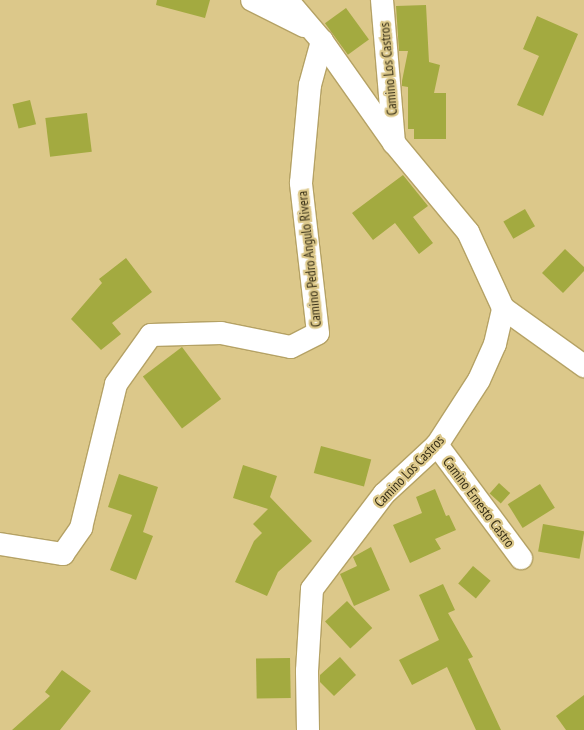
<!DOCTYPE html>
<style>
body{margin:0}
#map{position:relative;width:584px;height:730px;overflow:hidden;background:#dcc88a;font-family:"PT Sans Narrow",sans-serif}
div>[style]{position:absolute}
.building>*{inset:0;background:#a3aa40;transform-origin:0 0}
.roads{filter:drop-shadow(1px 0 #b5a265) drop-shadow(-1px 0 #b5a265) drop-shadow(0 1px #b5a265) drop-shadow(0 -1px #b5a265)}
.street>*{height:22px;margin:-11px;padding:0 11px;transform-origin:11px;border-radius:11px;background:#fff}
span{translate:-50% -50%;white-space:nowrap;text-align:center;line-height:1.15;-webkit-text-stroke:4.5px #dcc88a;paint-order:stroke}
.street-label{font-size:14px;color:#372f16}
</style>
<div id="map">
<div class="building">
<i style="clip-path:polygon(157px 0,210px 0,205px 18px,156px 5px)"></i>
<i style="clip-path:polygon(426px 5px,429px 62px,440px 65px,434px 93px,446px 93px,446px 139px,414px 139px,414px 129px,408px 129px,408px 87px,402px 86px,402px 81px,408px 51px,399px 51px,396px 6px)"></i>
<i style="left:346px;top:8px;width:39px;height:26px;rotate:54deg"></i>
<i style="clip-path:polygon(537px 16px,578px 34px,543px 116px,517px 105px,539px 56px,523px 49px)"></i>
<i style="left:30px;top:100px;width:25px;height:18px;rotate:76deg"></i>
<i style="left:87px;top:113px;width:39px;height:42px;rotate:83deg"></i>
<i style="clip-path:polygon(403px 175px,428px 206px,413px 217px,433px 243px,419px 254px,395px 223px,373px 240px,352px 213px)"></i>
<i style="left:525px;top:209px;width:20px;height:25px;rotate:60deg"></i>
<i style="clip-path:polygon(565px 249px,584px 267px,584px 271px,563px 293px,542px 273px)"></i>
<i style="clip-path:polygon(126px 258px,152px 292px,112px 323px,121px 334px,101px 350px,71px 319px,102px 283px,99px 279px)"></i>
<i style="left:182px;top:347px;width:65px;height:49px;rotate:53deg"></i>
<i style="left:321px;top:446px;width:52px;height:28px;rotate:15deg"></i>
<i style="clip-path:polygon(243px 465px,277px 476px,270px 497px,312px 541px,278px 572px,267px 596px,235px 582px,254px 541px,262px 533px,253px 524px,268px 509px,233px 498px)"></i>
<i style="clip-path:polygon(119px 474px,158px 487px,143px 532px,153px 536px,136px 580px,110px 570px,132px 515px,108px 507px)"></i>
<i style="left:499px;top:483px;width:15px;height:14px;rotate:42deg"></i>
<i style="left:540px;top:484px;width:28px;height:38px;rotate:58deg"></i>
<i style="clip-path:polygon(435px 489px,446px 516px,449px 515px,456px 530px,435px 539px,441px 549px,410px 563px,393px 525px,422px 513px,416px 497px)"></i>
<i style="left:543px;top:524px;width:42px;height:28px;rotate:10deg"></i>
<i style="clip-path:polygon(371px 547px,390px 590px,354px 606px,340px 574px,357px 566px,353px 557px)"></i>
<i style="left:473px;top:566px;width:23px;height:23px;rotate:40deg"></i>
<i style="clip-path:polygon(443px 584px,455px 610px,448px 613px,473px 657px,468px 659px,501px 730px,476px 730px,447px 667px,412px 685px,399px 660px,439px 640px,419px 595px)"></i>
<i style="left:347px;top:601px;width:37px;height:30px;rotate:47deg"></i>
<i style="clip-path:polygon(340px 657px,356px 675px,334px 696px,320px 682px,320px 675px)"></i>
<i style="left:290px;top:658px;width:40px;height:34px;rotate:89deg"></i>
<i style="clip-path:polygon(62px 670px,91px 691px,60px 730px,12px 730px,50px 696px,45px 692px)"></i>
<i style="clip-path:polygon(584px 695px,584px 730px,566px 730px,556px 716px)"></i>
</div>
<div class="roads">
<div class="street">
<i style="left:252px;top:0;width:58px;rotate:26.6deg"></i>
<i style="left:287px;top:0;width:54px;rotate:49.5deg"></i>
<i style="left:322px;top:41px;width:125px;rotate:54.8deg"></i>
<i style="left:503px;top:308px;width:100px;rotate:35.6deg"></i>
<i style="left:437px;top:445px;width:141px;rotate:53.4deg"></i>
<i style="left:0;top:544px;width:64px;rotate:9deg"></i>
<i style="left:63px;top:554px;width:32px;rotate:-55deg"></i>
<i style="left:81px;top:528px;width:148px;rotate:-76.3deg"></i>
<i style="left:116px;top:384px;width:60px;rotate:-54.5deg"></i>
<i style="left:151px;top:335px;width:70px;rotate:-1.6deg"></i>
<i style="left:221px;top:333px;width:71px;rotate:11.3deg"></i>
<i style="left:291px;top:347px;width:30px;rotate:-27deg"></i>
<i style="left:318px;top:333px;width:151px;rotate:-96.5deg"></i>
<i style="left:301px;top:183px;width:98px;rotate:-84.8deg"></i>
<i style="left:310px;top:85px;width:46px;rotate:-74.7deg"></i>
<i style="left:308px;top:730px;width:59px;rotate:-91deg"></i>
<i style="left:307px;top:671px;width:82px;rotate:-86.5deg"></i>
<i style="left:312px;top:589px;width:119px;rotate:-52.8deg"></i>
<i style="left:384px;top:494px;width:72px;rotate:-42.8deg"></i>
<i style="left:437px;top:445px;width:77px;rotate:-57.1deg"></i>
<i style="left:479px;top:380px;width:39px;rotate:-66deg"></i>
<i style="left:495px;top:344px;width:37px;rotate:-77deg"></i>
<i style="left:503px;top:308px;width:84px;rotate:-114.7deg"></i>
<i style="left:468px;top:232px;width:116px;rotate:-129.7deg"></i>
<i style="left:394px;top:143px;width:144px;rotate:-94.8deg"></i>
</div>
</div>
<div class="street-label">
<span style="left:388px;top:69px;rotate:-95deg">Camino Los Castros</span>
<span style="left:309px;top:259px;rotate:-96deg">Camino Pedro Angulo Rivera</span>
<span style="left:409px;top:471px;rotate:-46deg">Camino Los Castros</span>
<span style="left:479px;top:502px;rotate:53deg">Camino Ernesto Castro</span>
</div>
</div>
